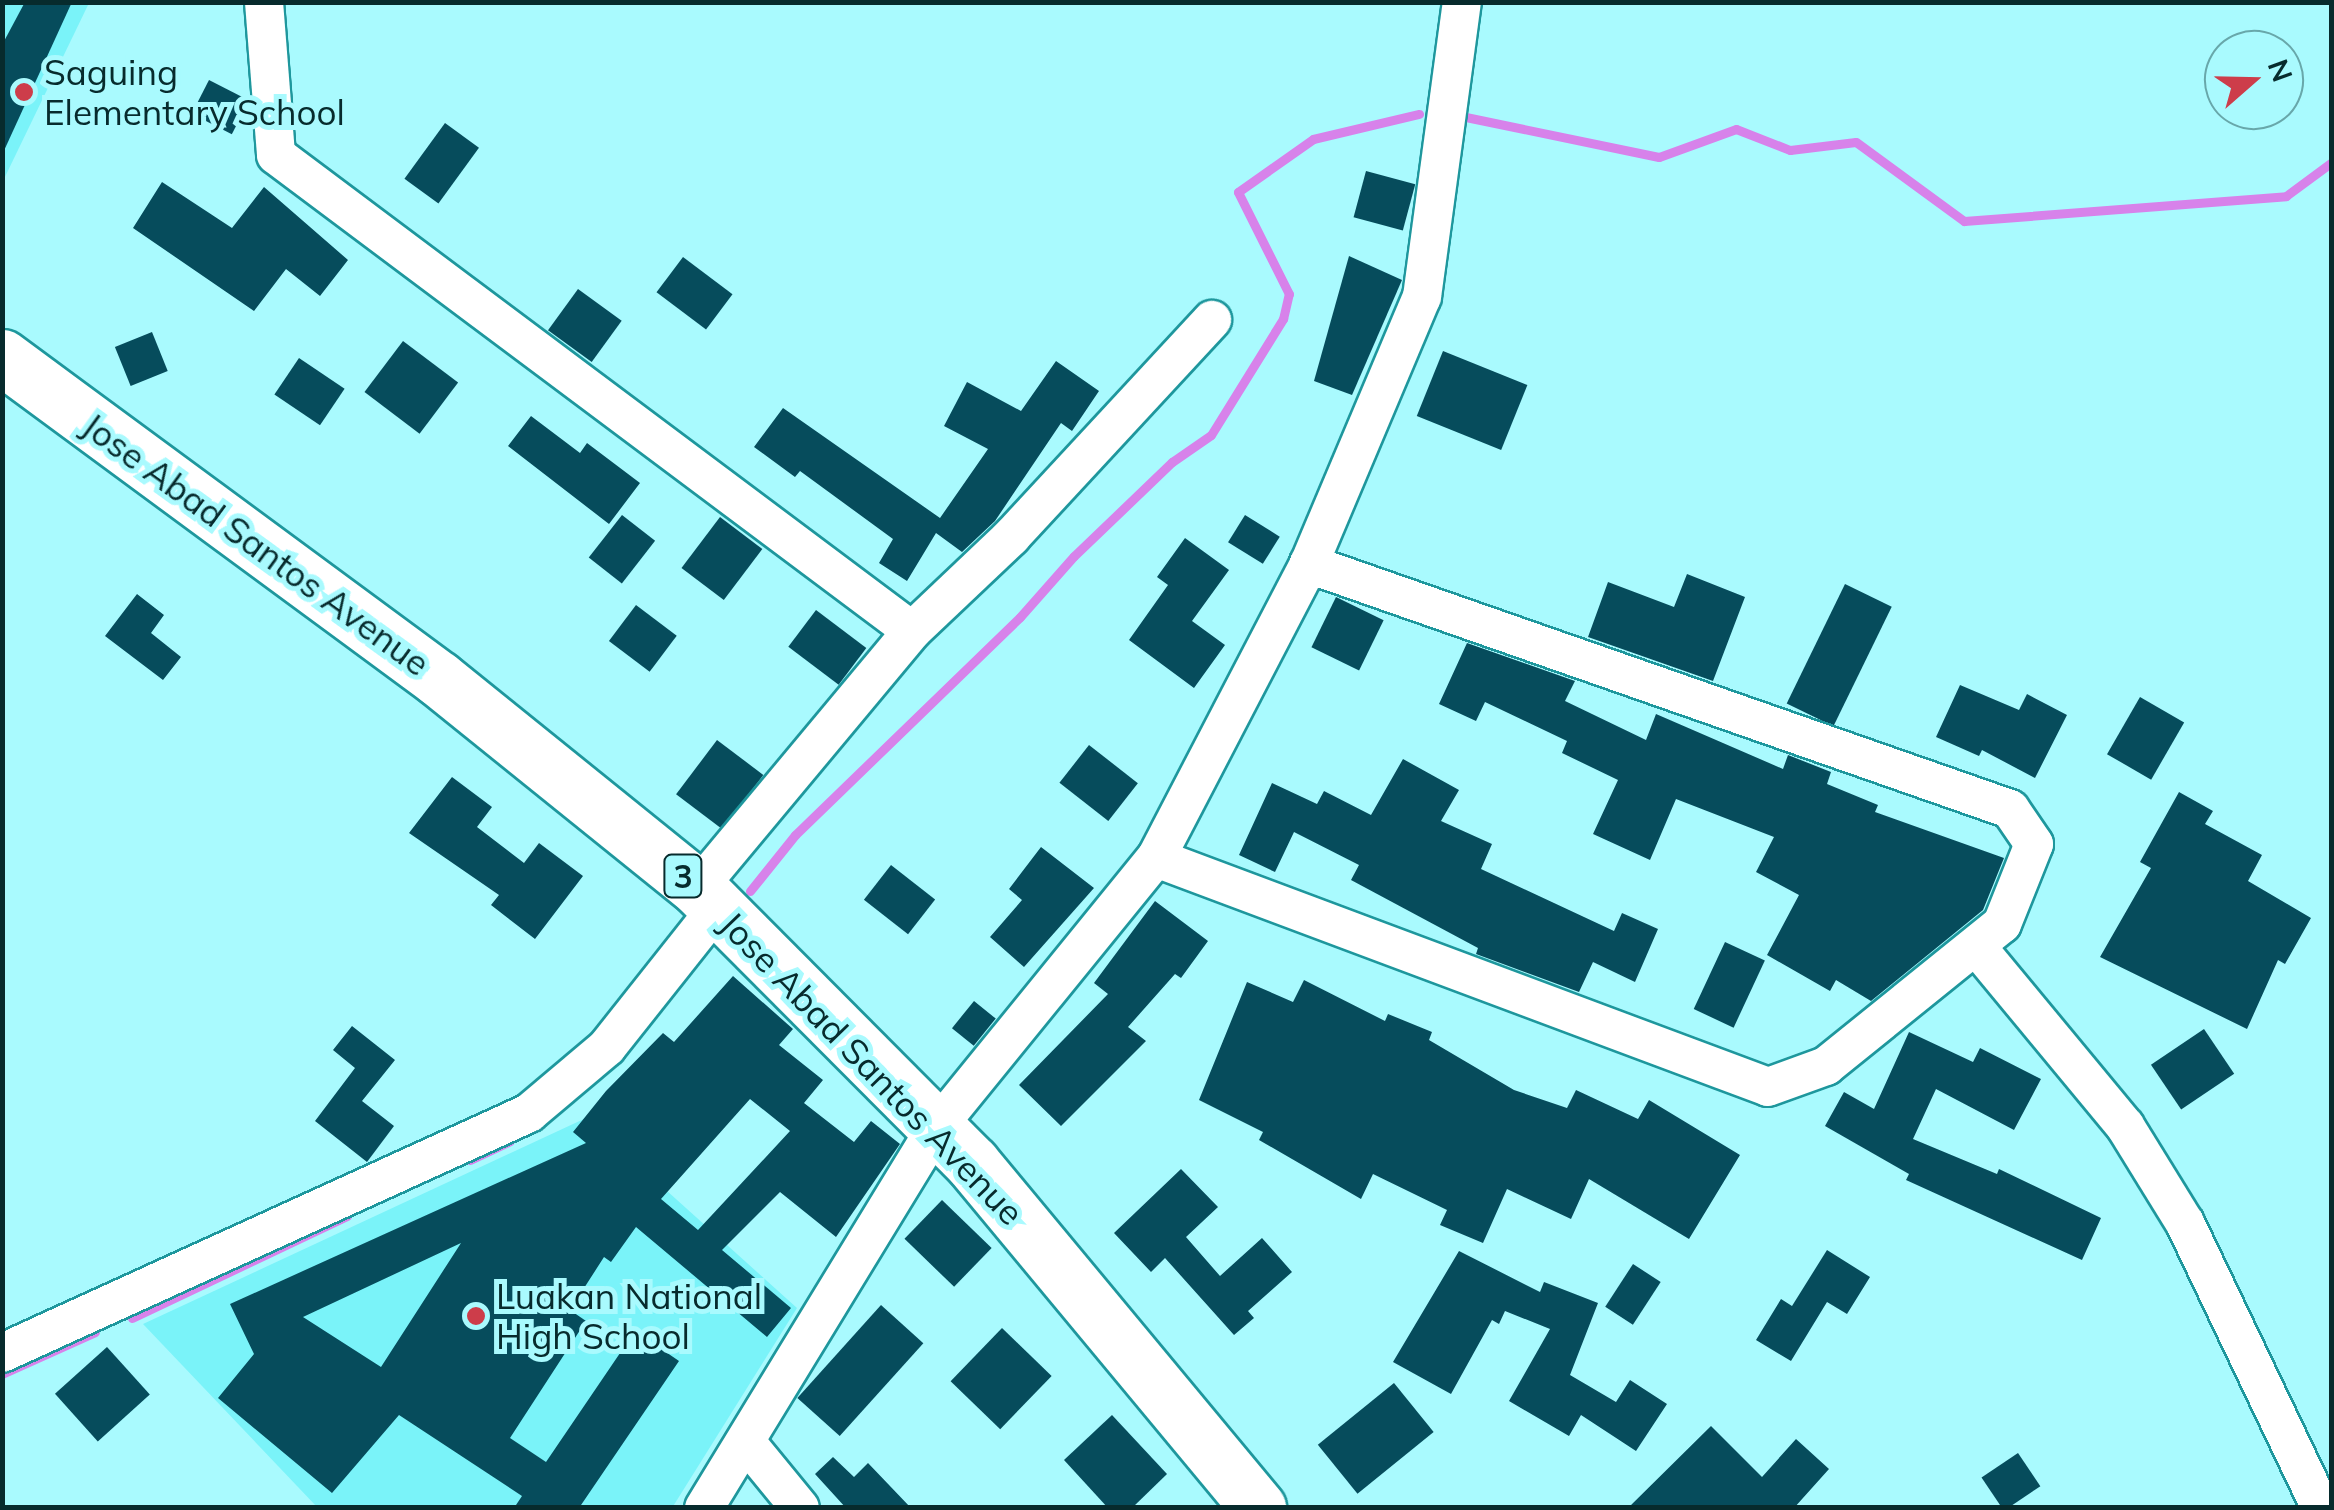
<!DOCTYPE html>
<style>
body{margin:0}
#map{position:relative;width:2334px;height:1510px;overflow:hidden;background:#a9fafe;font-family:Mulish,sans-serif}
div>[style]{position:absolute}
.built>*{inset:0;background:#7af3f9}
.stream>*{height:9px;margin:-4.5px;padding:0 4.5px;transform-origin:4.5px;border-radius:4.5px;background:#d782ea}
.building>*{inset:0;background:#064c5c;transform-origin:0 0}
.roads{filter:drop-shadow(2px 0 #1e979d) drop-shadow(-2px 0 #1e979d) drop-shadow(0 2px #1e979d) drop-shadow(0 -2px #1e979d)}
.minor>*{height:38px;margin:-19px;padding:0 19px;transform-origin:19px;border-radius:19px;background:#fff}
.highway>*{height:55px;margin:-27.5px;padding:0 27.5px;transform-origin:27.5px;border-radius:27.5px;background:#fff}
.dots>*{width:28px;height:28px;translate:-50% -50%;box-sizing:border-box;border:5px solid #a9fafe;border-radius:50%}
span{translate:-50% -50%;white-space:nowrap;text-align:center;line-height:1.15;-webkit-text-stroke:10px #a9fafe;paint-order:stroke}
.shield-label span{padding:2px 8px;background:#a9fafe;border:2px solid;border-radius:8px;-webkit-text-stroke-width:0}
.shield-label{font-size:32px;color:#072b2d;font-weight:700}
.poi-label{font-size:35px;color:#072b2d}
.left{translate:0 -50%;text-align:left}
.street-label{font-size:35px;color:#072b2d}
.frame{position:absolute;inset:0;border:5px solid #072b2d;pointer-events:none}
.north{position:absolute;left:2204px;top:30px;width:100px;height:100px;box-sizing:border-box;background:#a9fafe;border:2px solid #68a7aa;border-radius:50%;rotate:70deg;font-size:28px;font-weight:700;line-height:40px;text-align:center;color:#072b2d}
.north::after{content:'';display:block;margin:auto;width:35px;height:45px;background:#cd3d4a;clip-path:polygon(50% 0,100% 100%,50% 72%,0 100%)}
</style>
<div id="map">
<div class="built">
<i style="clip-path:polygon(3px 3px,89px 3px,3px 181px)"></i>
<i style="clip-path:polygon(586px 1118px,797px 1308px,672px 1508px,317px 1507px,143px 1324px)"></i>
</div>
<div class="stream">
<i style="left:1456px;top:115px;width:207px;rotate:11.7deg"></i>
<i style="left:1659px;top:157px;width:82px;rotate:-20deg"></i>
<i style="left:1736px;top:129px;width:58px;rotate:21.3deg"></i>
<i style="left:1790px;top:150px;width:66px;rotate:-6.9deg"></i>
<i style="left:1856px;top:142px;width:134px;rotate:36.2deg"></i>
<i style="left:1964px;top:221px;width:323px;rotate:-4.4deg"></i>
<i style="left:2286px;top:196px;width:57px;rotate:-36.5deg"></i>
<i style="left:750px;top:891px;width:72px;rotate:-51.2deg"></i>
<i style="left:795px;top:835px;width:313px;rotate:-44.1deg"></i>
<i style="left:1020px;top:617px;width:81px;rotate:-48.5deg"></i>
<i style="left:1074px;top:556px;width:136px;rotate:-43.8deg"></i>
<i style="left:1172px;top:462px;width:47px;rotate:-34.7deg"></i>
<i style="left:1211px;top:435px;width:137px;rotate:-58.2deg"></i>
<i style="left:1283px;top:319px;width:26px;rotate:-77deg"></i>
<i style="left:1289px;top:294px;width:114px;rotate:-116.6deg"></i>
<i style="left:1238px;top:192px;width:92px;rotate:-35.2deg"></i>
<i style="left:1313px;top:139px;width:109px;rotate:-13.3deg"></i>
<i style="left:470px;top:1160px;width:44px;rotate:-25.4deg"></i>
<i style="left:132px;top:1318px;width:238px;rotate:-25.4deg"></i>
<i style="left:2px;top:1374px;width:102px;rotate:-24.3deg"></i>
</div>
<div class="building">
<i style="clip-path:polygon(25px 2px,72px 2px,2px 155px,2px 45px)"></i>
<i style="left:209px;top:80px;width:45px;height:38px;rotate:27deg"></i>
<i style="left:445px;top:123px;width:42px;height:69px;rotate:36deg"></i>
<i style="left:1366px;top:171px;width:51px;height:48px;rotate:15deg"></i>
<i style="clip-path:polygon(162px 182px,232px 228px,264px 187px,348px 260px,320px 296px,286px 269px,254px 311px,133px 228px)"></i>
<i style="clip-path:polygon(1349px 256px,1402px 280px,1352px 395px,1314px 381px)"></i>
<i style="left:683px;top:257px;width:62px;height:44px;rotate:37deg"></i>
<i style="left:578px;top:289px;width:54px;height:51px;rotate:36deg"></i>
<i style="left:152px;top:332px;width:42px;height:40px;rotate:68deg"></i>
<i style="left:403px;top:341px;width:69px;height:64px;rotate:37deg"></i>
<i style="left:1443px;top:351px;width:91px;height:70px;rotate:22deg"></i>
<i style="left:299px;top:358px;width:55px;height:44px;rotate:34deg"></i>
<i style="clip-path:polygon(1056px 361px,1099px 391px,1072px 431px,1061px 423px,995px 521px,962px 552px,936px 533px,907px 581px,879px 563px,893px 539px,800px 471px,795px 477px,754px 447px,783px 408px,940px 518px,988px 449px,944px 426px,967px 382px,1021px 411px)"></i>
<i style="clip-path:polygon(531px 416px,580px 453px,587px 443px,640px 483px,609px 524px,508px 446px)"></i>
<i style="left:622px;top:515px;width:42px;height:54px;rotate:38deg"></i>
<i style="left:1245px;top:515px;width:41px;height:32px;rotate:32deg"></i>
<i style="left:720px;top:517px;width:53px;height:64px;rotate:37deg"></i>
<i style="clip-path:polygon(1185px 538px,1229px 570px,1192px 621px,1225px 645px,1194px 688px,1129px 640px,1168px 585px,1157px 577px)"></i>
<i style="clip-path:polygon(1687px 574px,1745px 597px,1713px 681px,1588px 637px,1608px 582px,1674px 607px)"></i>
<i style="left:1845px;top:584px;width:52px;height:133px;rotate:26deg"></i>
<i style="clip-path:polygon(137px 594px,164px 615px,151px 633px,181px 657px,163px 680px,105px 636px)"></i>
<i style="left:1336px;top:597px;width:53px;height:56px;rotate:26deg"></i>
<i style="left:636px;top:605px;width:51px;height:45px;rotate:37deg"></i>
<i style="left:816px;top:610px;width:63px;height:46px;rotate:37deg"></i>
<i style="clip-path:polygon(1467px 643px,1575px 681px,1565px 701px,1646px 740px,1656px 714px,1783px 769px,1788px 755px,1831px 772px,1827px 784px,1878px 805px,1875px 812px,2004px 858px,1983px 910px,1871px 1001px,1836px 980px,1830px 991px,1767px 955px,1799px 895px,1756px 872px,1774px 837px,1676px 799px,1650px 860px,1593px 834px,1618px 780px,1562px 753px,1567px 741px,1485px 702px,1476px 721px,1439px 704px)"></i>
<i style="clip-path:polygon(1960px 685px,2019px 710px,2027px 694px,2067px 715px,2035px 778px,1982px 750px,1979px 756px,1936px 737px)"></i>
<i style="left:2140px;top:697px;width:51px;height:66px;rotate:30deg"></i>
<i style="left:717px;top:740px;width:58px;height:68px;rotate:37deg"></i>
<i style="left:1089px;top:745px;width:62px;height:48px;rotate:38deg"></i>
<i style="clip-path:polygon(1403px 759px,1459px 790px,1441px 821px,1492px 844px,1481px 869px,1614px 931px,1622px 913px,1658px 929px,1635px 982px,1593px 962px,1579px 992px,1476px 954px,1478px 948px,1351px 880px,1359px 865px,1294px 832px,1275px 872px,1239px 855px,1272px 783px,1317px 804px,1324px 791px,1371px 815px)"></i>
<i style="clip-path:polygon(452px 777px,492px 807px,477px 827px,524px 863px,539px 843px,583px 876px,535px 939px,491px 905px,499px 895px,409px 833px)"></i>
<i style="clip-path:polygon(2179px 792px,2213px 811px,2205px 824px,2262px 855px,2248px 881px,2311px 918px,2285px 964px,2278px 960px,2247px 1029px,2100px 957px,2151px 868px,2140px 862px)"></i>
<i style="clip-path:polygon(1041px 847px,1094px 888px,1024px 967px,990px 937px,1022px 900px,1009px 889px)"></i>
<i style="left:891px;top:865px;width:56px;height:44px;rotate:38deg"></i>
<i style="clip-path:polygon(1155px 901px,1208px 941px,1181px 978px,1175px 974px,1128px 1027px,1146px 1041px,1061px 1126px,1019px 1085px,1108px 994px,1094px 983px)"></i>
<i style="left:1725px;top:942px;width:44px;height:74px;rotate:25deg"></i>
<i style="clip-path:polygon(evenodd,733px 976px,793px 1029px,779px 1045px,823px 1080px,804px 1103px,854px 1142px,871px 1121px,900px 1144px,836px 1237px,780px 1192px,722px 1250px,791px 1308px,767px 1337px,636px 1227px,611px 1262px,604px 1257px,570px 1310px,586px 1321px,510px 1438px,546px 1462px,635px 1331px,679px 1361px,579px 1508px,514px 1508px,522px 1496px,399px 1415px,332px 1493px,218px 1398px,254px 1354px,230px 1304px,586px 1143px,573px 1132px,606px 1091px,663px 1033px,674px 1042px,733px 976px,750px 1099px,790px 1131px,698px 1230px,661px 1199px,750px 1099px,733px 976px,461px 1243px,381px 1367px,303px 1317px,461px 1243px)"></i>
<i style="clip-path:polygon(1304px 980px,1385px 1021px,1388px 1014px,1432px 1032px,1429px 1040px,1514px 1090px,1567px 1108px,1576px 1090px,1638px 1119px,1649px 1100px,1740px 1155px,1689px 1239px,1589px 1179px,1571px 1219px,1507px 1189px,1483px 1243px,1440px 1225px,1447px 1210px,1373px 1174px,1361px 1199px,1259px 1140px,1263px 1132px,1199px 1100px,1247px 982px,1293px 1002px)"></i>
<i style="left:974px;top:1001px;width:28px;height:35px;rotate:39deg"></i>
<i style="clip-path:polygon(352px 1026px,395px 1060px,362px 1101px,394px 1126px,367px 1162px,315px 1121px,355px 1068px,333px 1050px)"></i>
<i style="left:2204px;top:1029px;width:54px;height:64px;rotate:56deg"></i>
<i style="clip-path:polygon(1909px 1032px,1973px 1062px,1980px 1048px,2041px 1079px,2014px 1130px,1936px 1089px,1913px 1139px,1997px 1174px,1999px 1169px,2101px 1218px,2082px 1260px,1906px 1180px,1909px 1174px,1825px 1126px,1844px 1092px,1874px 1109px)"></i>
<i style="clip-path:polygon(1181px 1169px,1218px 1207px,1186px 1237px,1220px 1276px,1262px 1238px,1292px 1272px,1248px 1311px,1254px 1318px,1234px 1335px,1165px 1258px,1151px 1272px,1114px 1233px)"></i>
<i style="left:942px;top:1200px;width:69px;height:54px;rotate:44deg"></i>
<i style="clip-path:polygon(1827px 1250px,1870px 1277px,1847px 1314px,1827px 1302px,1791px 1361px,1756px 1340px,1781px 1299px,1792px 1306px)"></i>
<i style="clip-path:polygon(1459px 1251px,1540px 1292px,1544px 1282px,1598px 1303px,1570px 1375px,1616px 1402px,1630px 1380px,1667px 1404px,1636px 1451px,1581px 1415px,1569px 1436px,1509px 1401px,1550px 1329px,1505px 1311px,1499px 1324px,1492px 1320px,1451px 1394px,1393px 1362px)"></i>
<i style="left:1633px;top:1264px;width:33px;height:51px;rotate:33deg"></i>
<i style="left:881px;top:1305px;width:57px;height:125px;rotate:42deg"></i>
<i style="left:1002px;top:1328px;width:69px;height:74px;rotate:44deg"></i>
<i style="left:107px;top:1347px;width:64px;height:70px;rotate:48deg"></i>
<i style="left:1394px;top:1383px;width:63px;height:98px;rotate:51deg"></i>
<i style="clip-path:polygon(1112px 1415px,1167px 1474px,1132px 1508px,1108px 1508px,1064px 1460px)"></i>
<i style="clip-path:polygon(1711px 1426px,1762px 1477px,1796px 1439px,1829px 1469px,1794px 1508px,1628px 1508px)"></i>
<i style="left:2018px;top:1453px;width:40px;height:44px;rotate:56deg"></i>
<i style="clip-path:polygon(833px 1457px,854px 1477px,868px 1463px,911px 1508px,846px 1508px,815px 1474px)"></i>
</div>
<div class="roads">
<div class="minor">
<i style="left:264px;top:2px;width:153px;rotate:85.5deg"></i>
<i style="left:276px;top:155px;width:794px;rotate:36.81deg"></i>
<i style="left:912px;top:631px;width:334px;rotate:129.8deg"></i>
<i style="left:912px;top:631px;width:137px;rotate:-43.5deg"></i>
<i style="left:1011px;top:537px;width:296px;rotate:-47.2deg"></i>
<i style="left:1156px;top:858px;width:653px;rotate:20.51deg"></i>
<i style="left:1768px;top:1087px;width:62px;rotate:-19.9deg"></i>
<i style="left:1826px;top:1066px;width:226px;rotate:-38.9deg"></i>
<i style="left:2002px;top:924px;width:86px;rotate:-68.2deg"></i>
<i style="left:2034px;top:844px;width:42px;rotate:-124.4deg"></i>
<i style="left:2010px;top:809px;width:743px;rotate:-160.74deg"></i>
<i style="left:1976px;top:946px;width:234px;rotate:50.4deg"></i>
<i style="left:2125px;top:1126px;width:114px;rotate:58.3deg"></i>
<i style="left:2185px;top:1223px;width:316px;rotate:64.5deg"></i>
<i style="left:2px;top:1353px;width:579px;rotate:-24.48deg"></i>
<i style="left:529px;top:1113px;width:102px;rotate:-40.2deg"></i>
<i style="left:607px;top:1047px;width:177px;rotate:-51.6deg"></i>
<i style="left:746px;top:1442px;width:85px;rotate:50.7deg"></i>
<i style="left:704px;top:1508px;width:447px;rotate:-58.6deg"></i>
<i style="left:937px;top:1127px;width:347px;rotate:-50.9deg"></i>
<i style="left:1156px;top:858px;width:331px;rotate:-62.5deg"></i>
<i style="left:1309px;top:564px;width:290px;rotate:-67.1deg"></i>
<i style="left:1422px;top:297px;width:298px;rotate:-82.3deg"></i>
</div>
<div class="highway">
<i style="left:2px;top:357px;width:543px;rotate:36.38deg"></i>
<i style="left:439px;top:679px;width:333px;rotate:38.9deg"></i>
<i style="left:698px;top:888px;width:388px;rotate:45.1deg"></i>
<i style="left:972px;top:1163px;width:448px;rotate:50.3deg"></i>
</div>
</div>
<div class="dots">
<i style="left:24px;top:92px;background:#cd3d4a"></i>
<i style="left:476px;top:1316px;background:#cd3d4a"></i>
</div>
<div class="shield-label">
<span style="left:683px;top:876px">3</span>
</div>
<div class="poi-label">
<span class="left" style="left:44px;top:92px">Saguing<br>Elementary School</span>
<span class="left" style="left:496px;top:1316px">Luakan National<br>High School</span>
</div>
<div class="street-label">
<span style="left:256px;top:544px;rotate:36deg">Jose Abad Santos Avenue</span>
<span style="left:872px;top:1068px;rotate:46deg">Jose Abad Santos Avenue</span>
</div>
<div class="frame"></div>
<div class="north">N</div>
</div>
